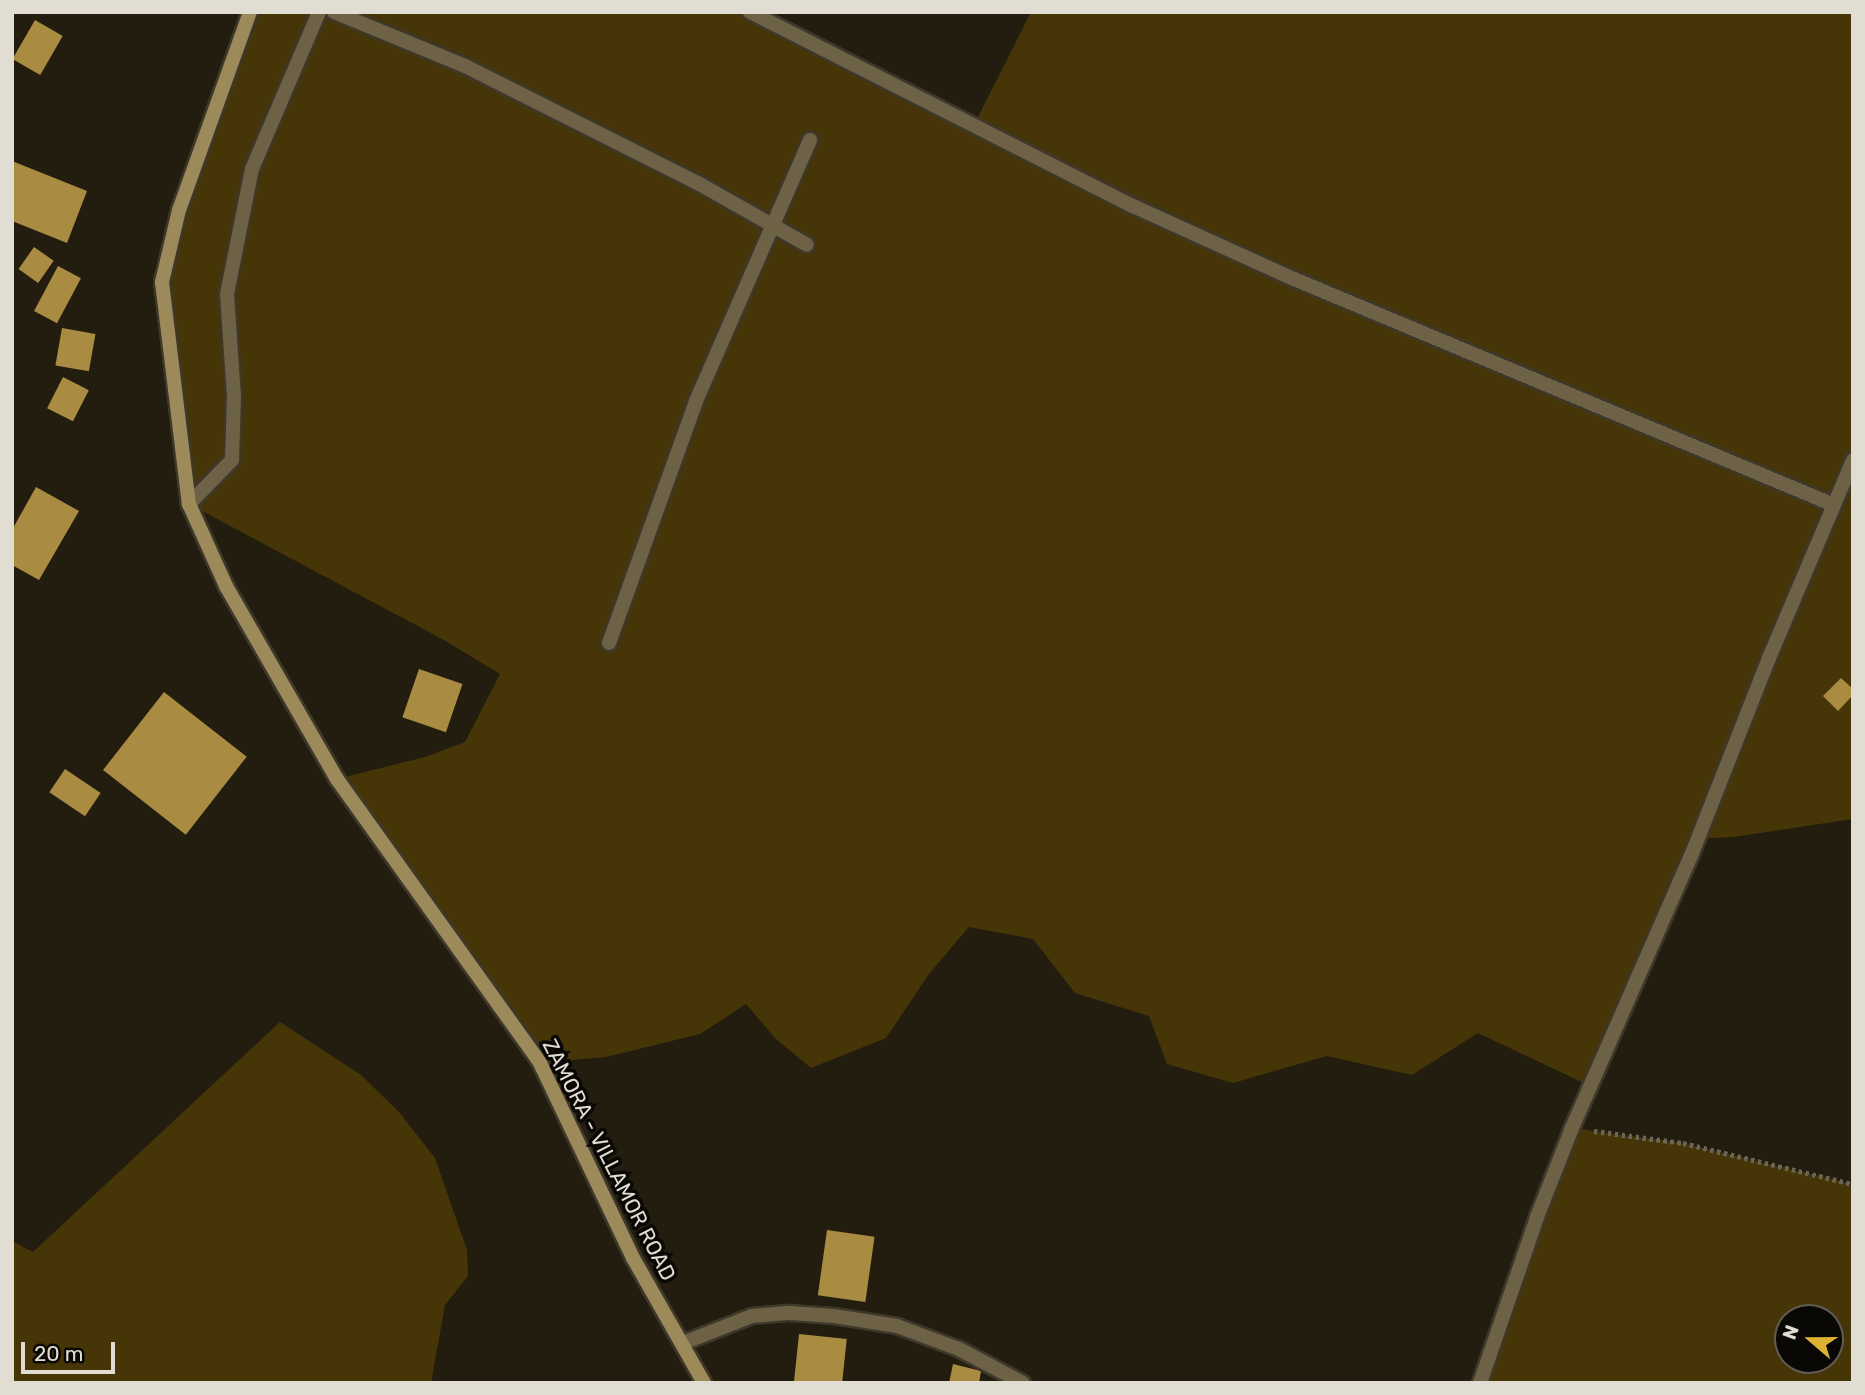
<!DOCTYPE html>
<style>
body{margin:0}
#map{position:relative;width:1865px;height:1395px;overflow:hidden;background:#231d0f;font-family:Rubik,sans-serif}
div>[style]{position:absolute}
.green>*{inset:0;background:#453507}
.building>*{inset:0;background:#a98c41;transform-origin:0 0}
.path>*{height:4.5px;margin-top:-2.25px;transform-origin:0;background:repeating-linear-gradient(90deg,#6a6558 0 3.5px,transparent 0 7px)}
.roads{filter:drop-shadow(2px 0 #3e382a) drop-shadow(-2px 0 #3e382a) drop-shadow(0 2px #3e382a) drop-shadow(0 -2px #3e382a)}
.service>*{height:14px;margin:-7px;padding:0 7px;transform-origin:7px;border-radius:7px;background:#6e6246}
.minor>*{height:14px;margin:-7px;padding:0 7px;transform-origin:7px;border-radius:7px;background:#6e6246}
.tertiary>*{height:14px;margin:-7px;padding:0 7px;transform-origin:7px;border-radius:7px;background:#6e6246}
.secondary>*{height:14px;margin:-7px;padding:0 7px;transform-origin:7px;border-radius:7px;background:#9d8a5b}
span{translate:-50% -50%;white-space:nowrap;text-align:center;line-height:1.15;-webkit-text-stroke:7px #0a0804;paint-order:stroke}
.street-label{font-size:21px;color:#e1ddd3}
.frame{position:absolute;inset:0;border:14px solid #e1ddd3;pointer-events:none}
.north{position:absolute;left:1774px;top:1304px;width:70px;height:70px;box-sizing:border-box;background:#0a0804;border:2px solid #605d57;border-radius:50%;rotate:290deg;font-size:19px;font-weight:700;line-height:28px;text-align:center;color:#e1ddd3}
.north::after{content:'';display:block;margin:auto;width:24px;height:32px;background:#deb133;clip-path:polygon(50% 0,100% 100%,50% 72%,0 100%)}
.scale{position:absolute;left:21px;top:1342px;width:94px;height:32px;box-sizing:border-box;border:4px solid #e1ddd3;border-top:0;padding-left:9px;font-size:21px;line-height:24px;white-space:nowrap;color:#e1ddd3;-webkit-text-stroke:5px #0a0804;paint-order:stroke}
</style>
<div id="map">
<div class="green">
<i style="clip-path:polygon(250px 12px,753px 12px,975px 123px,1031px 12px,1853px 12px,1853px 819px,1733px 837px,1697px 839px,1590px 1086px,1478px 1033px,1412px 1075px,1327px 1056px,1233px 1083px,1167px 1064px,1149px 1016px,1075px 993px,1033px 939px,969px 927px,929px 974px,886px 1038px,811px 1068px,775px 1038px,746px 1004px,700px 1034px,606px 1057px,540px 1063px,337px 779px,425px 757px,465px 742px,500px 674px,444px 640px,189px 504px,162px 282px)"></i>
<i style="clip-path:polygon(280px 1022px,361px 1075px,399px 1112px,435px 1158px,467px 1250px,468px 1276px,445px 1305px,431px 1383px,12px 1383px,12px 1241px,33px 1252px)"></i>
<i style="clip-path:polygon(evenodd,1572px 1128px,1683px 1143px,1853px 1184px,1853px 1383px,1480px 1383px,1572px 1128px,1788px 1318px,1830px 1318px,1830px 1360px,1788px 1360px,1788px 1318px)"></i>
</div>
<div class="building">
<i style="left:35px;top:20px;width:32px;height:45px;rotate:30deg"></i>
<i style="clip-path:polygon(12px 161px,87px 191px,67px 243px,12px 221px)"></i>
<i style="left:34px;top:247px;width:24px;height:27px;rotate:35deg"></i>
<i style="left:58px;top:266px;width:26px;height:51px;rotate:28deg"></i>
<i style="left:62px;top:328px;width:34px;height:38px;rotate:10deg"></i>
<i style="left:63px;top:377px;width:29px;height:35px;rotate:27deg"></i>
<i style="clip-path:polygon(36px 487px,79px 511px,39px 580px,12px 565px,12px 530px)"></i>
<i style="left:419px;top:669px;width:46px;height:51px;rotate:19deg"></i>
<i style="clip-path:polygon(1841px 678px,1853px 689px,1853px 695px,1838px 711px,1823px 696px)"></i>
<i style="left:164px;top:692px;width:105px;height:99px;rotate:38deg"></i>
<i style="left:65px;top:769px;width:43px;height:28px;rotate:34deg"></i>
<i style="left:827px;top:1230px;width:48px;height:66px;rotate:8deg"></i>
<i style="left:799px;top:1334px;width:48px;height:49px;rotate:6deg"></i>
<i style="clip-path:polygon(953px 1364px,981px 1371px,979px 1383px,949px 1383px)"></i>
</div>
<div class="path">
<i style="left:1594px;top:1131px;width:90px;rotate:7.7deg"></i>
<i style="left:1683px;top:1143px;width:175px;rotate:13.6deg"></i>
</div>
<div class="roads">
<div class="service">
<i style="left:334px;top:12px;width:142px;rotate:22.4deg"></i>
<i style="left:465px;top:66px;width:261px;rotate:26.7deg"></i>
<i style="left:698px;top:183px;width:125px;rotate:29.6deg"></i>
<i style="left:189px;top:504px;width:62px;rotate:-45.7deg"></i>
<i style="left:232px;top:460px;width:63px;rotate:-88.2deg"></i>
<i style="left:234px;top:397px;width:103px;rotate:-93.9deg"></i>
<i style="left:227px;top:294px;width:127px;rotate:-78.7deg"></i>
<i style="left:252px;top:169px;width:171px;rotate:-66.9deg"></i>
<i style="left:609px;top:643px;width:257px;rotate:-70.2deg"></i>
<i style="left:696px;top:401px;width:285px;rotate:-66.4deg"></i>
</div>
<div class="minor">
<i style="left:683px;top:1343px;width:74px;rotate:-21.4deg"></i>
<i style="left:752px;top:1316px;width:38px;rotate:-5deg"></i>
<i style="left:790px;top:1313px;width:44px;rotate:3.9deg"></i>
<i style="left:834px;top:1316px;width:64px;rotate:9deg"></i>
<i style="left:897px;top:1326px;width:66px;rotate:20.4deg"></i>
<i style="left:959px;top:1349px;width:72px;rotate:28deg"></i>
</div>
<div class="tertiary">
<i style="left:750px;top:12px;width:429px;rotate:26.9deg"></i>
<i style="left:1133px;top:206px;width:177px;rotate:24.4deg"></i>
<i style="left:1294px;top:279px;width:585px;rotate:22.71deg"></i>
<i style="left:1480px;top:1383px;width:176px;rotate:-71deg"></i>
<i style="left:1537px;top:1217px;width:96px;rotate:-68.5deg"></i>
<i style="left:1572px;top:1128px;width:297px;rotate:-66.4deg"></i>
<i style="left:1691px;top:856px;width:213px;rotate:-68.5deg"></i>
<i style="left:1769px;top:658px;width:215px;rotate:-67deg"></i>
</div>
<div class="secondary">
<i style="left:250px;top:12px;width:210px;rotate:109.7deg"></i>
<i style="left:179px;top:210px;width:74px;rotate:103.3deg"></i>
<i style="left:162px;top:282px;width:224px;rotate:83.1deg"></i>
<i style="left:189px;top:504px;width:90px;rotate:65.7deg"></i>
<i style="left:226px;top:586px;width:223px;rotate:60.1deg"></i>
<i style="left:337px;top:779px;width:349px;rotate:54.4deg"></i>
<i style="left:540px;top:1063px;width:216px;rotate:64.5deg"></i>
<i style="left:633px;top:1258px;width:144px;rotate:60.4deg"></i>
</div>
</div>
<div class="street-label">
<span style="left:609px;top:1160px;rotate:63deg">ZAMORA - VILLAMOR ROAD</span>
</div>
<div class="frame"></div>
<div class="north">N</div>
<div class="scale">20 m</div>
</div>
